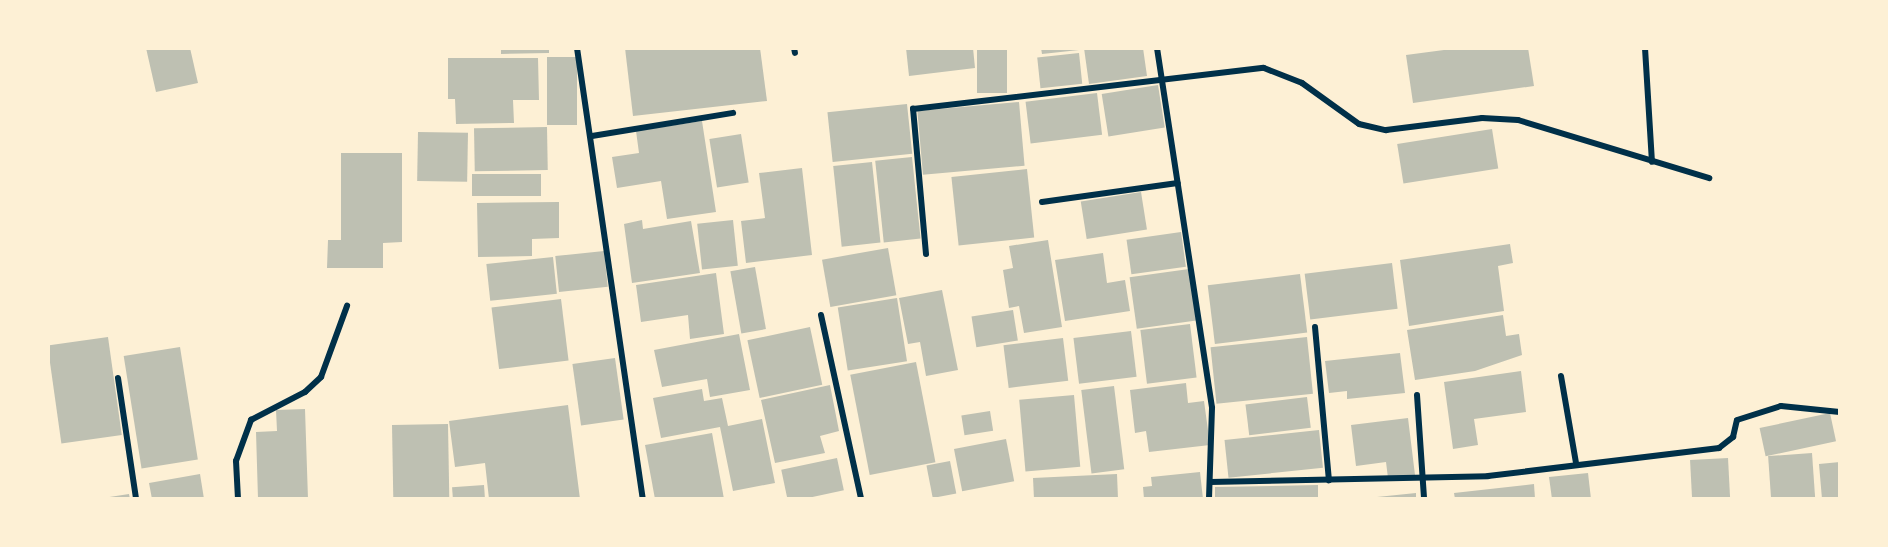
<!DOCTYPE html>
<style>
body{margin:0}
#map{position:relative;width:1888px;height:547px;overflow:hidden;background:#fdf0d5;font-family:Figtree,sans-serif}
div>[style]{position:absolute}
.building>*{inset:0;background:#bec0b2;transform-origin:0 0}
.minor>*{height:6px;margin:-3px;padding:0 3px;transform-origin:3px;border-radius:3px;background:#003049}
span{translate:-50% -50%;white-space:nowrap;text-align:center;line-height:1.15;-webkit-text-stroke:4.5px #fdf0d5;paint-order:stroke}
.frame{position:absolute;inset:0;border:50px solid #fdf0d5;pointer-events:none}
</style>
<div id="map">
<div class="building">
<i style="clip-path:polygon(146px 48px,190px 48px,198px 83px,156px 92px)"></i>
<i style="clip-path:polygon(501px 48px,549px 48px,549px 53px,501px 54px)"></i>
<i style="clip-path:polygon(625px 48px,760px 48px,767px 101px,633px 116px)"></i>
<i style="clip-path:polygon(906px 48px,973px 48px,975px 68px,909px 76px)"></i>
<i style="left:977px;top:48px;width:30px;height:45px"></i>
<i style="clip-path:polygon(1041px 48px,1078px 48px,1079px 50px,1042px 54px)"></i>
<i style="clip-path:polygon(1084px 48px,1143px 48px,1147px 76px,1089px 84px)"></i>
<i style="clip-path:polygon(1459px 48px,1528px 48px,1534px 86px,1413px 103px,1406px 55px)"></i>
<i style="left:1079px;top:53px;width:31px;height:42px;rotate:84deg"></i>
<i style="left:577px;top:57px;width:68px;height:30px;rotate:90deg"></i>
<i style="clip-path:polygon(448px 58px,538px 58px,539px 100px,513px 100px,514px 123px,456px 124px,455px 99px,448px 99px)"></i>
<i style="left:1158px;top:85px;width:43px;height:57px;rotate:81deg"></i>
<i style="left:1097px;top:93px;width:42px;height:72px;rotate:83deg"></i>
<i style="left:1019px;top:102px;width:64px;height:102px;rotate:85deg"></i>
<i style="left:907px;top:104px;width:50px;height:80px;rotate:84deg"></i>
<i style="clip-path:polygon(702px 121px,716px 212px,667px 219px,661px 181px,617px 188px,612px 157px,639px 153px,636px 131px)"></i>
<i style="left:547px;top:127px;width:43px;height:73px;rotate:89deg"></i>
<i style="left:1492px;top:129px;width:40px;height:96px;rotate:81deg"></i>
<i style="left:418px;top:132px;width:50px;height:49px;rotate:1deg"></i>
<i style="left:741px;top:134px;width:49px;height:32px;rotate:81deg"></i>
<i style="clip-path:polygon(341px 153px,402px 153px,402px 242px,383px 243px,383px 268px,327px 268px,328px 240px,341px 240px)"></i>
<i style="left:912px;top:157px;width:82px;height:37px;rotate:84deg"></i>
<i style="left:872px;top:162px;width:81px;height:39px;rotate:84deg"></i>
<i style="clip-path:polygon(802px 168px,812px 255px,746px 263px,741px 221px,765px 218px,759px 173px)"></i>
<i style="left:1027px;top:169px;width:69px;height:76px;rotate:84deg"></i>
<i style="left:541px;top:174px;width:22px;height:69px;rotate:90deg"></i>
<i style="left:1141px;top:192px;width:38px;height:61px;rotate:81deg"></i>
<i style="clip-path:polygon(559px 202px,559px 238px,532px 239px,532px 256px,478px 257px,477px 203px)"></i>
<i style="clip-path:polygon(642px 220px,643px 229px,691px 221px,700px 273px,632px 283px,624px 224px)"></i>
<i style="left:733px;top:220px;width:46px;height:36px;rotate:84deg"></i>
<i style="left:1181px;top:232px;width:35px;height:55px;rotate:82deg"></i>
<i style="clip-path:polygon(1048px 240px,1062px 327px,1024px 333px,1019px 306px,1009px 308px,1003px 270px,1013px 268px,1009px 246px)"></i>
<i style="clip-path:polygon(1510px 244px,1513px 263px,1498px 266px,1504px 311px,1409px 326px,1400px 260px)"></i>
<i style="left:888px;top:248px;width:48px;height:67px;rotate:80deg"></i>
<i style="left:604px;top:251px;width:36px;height:49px;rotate:84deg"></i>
<i style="clip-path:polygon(1103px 253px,1107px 283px,1125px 280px,1130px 311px,1065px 321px,1055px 260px)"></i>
<i style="left:553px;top:257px;width:37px;height:67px;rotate:84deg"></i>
<i style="left:1392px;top:263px;width:46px;height:88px;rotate:83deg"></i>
<i style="left:755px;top:267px;width:63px;height:25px;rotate:80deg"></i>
<i style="left:1189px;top:269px;width:52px;height:60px;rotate:82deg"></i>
<i style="clip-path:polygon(716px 273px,724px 334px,690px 339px,688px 315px,641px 322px,636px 285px)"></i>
<i style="left:1300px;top:274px;width:59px;height:93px;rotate:83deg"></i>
<i style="clip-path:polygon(942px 290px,958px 370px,926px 376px,920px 342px,908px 344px,899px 298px)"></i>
<i style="left:897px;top:298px;width:64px;height:60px;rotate:81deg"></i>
<i style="left:561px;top:299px;width:62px;height:70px;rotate:83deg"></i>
<i style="left:1013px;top:310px;width:31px;height:42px;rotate:81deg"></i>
<i style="clip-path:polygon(1503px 315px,1506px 336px,1519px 334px,1522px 355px,1475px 371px,1415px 380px,1407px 330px)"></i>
<i style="left:1190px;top:324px;width:54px;height:50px;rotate:83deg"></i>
<i style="left:810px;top:327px;width:59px;height:64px;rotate:78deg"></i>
<i style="left:1131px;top:331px;width:46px;height:58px;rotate:83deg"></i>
<i style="clip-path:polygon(739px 334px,750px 390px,710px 397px,707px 379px,662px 387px,654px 350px)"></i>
<i style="left:108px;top:337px;width:99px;height:61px;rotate:82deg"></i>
<i style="left:1307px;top:337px;width:57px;height:97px;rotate:84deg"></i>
<i style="left:1063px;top:338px;width:43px;height:60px;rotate:83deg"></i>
<i style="left:180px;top:347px;width:114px;height:57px;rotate:81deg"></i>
<i style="clip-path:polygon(1400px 353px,1405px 393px,1347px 399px,1347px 391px,1329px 393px,1325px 361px)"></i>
<i style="left:615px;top:358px;width:62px;height:43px;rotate:82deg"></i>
<i style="left:916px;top:362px;width:102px;height:67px;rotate:79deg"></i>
<i style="clip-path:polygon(1521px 371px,1526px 412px,1474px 419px,1478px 445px,1453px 449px,1444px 382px)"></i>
<i style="clip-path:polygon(1186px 383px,1188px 403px,1204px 401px,1210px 445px,1149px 452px,1146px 431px,1135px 433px,1130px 390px)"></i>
<i style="clip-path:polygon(830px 385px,839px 431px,820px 436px,825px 453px,775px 463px,761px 400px)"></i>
<i style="left:1114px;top:386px;width:84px;height:33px;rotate:83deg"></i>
<i style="clip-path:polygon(702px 389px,704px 401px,722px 398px,728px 426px,762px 419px,775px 483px,733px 491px,720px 427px,661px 438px,653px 398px)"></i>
<i style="left:1074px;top:395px;width:72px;height:55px;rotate:85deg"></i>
<i style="left:1307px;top:397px;width:31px;height:62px;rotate:83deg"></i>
<i style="clip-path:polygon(568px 405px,580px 499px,489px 499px,485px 463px,455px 467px,449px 421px)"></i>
<i style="clip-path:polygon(305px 409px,308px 499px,258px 499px,256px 432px,277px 431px,276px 410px)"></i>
<i style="left:990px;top:411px;width:20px;height:29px;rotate:81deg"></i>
<i style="left:1830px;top:413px;width:29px;height:72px;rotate:78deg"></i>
<i style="clip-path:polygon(1408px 418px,1415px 475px,1388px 478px,1386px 462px,1356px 466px,1351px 425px)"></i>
<i style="left:448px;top:424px;width:73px;height:56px;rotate:89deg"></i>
<i style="left:1319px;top:430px;width:38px;height:95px;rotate:84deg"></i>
<i style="clip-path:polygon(712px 433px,724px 499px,655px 499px,645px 445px)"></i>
<i style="left:1006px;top:439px;width:43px;height:53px;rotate:79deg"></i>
<i style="left:1812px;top:453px;width:46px;height:44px;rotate:86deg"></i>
<i style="left:837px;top:458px;width:33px;height:57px;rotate:78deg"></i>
<i style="left:1728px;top:458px;width:41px;height:38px;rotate:87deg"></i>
<i style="left:950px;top:461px;width:33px;height:24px;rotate:79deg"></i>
<i style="clip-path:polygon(1840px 462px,1840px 499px,1822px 499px,1819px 464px)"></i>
<i style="clip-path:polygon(1200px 472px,1203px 499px,1144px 499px,1143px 487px,1152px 486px,1151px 477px)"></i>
<i style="clip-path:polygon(1588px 473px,1591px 499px,1552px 499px,1549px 477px)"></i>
<i style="clip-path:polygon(200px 474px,204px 499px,152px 499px,149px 483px)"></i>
<i style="clip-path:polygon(1117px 474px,1118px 499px,1034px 499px,1033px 478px)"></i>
<i style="clip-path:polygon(1534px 484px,1535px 499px,1455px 499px,1454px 493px)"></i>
<i style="left:484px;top:485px;width:14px;height:32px;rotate:86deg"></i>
<i style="clip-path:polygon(1318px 485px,1318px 499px,1215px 499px,1215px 487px)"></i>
<i style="clip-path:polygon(1416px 493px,1416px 499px,1377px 499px,1377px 497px)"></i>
<i style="clip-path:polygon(129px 494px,130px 499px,103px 499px,103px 498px)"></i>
</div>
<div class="minor">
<i style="left:577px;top:48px;width:456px;rotate:81.7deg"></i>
<i style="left:794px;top:48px;width:5px;rotate:79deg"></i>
<i style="left:1157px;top:48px;width:364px;rotate:81.3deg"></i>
<i style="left:1212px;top:408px;width:91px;rotate:91.9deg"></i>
<i style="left:1645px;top:48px;width:114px;rotate:86.5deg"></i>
<i style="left:592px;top:136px;width:143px;rotate:-9.3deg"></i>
<i style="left:1042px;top:202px;width:137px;rotate:-8deg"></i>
<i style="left:926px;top:254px;width:146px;rotate:-95.1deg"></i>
<i style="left:913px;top:109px;width:353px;rotate:-6.7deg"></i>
<i style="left:1264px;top:68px;width:41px;rotate:21.5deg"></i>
<i style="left:1302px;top:83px;width:70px;rotate:35.7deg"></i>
<i style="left:1359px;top:124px;width:28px;rotate:13deg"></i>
<i style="left:1386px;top:130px;width:97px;rotate:-7.1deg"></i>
<i style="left:1482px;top:118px;width:36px;rotate:3deg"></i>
<i style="left:1518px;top:120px;width:200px;rotate:16.9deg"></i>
<i style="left:821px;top:315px;width:188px;rotate:77.7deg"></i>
<i style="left:1315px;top:327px;width:154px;rotate:84.8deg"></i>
<i style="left:1561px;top:376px;width:88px;rotate:80.2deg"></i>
<i style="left:118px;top:378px;width:122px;rotate:81.5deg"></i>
<i style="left:1417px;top:395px;width:104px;rotate:86.1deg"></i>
<i style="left:1210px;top:482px;width:278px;rotate:-1.2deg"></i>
<i style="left:1488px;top:476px;width:233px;rotate:-6.9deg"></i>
<i style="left:1719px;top:448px;width:18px;rotate:-38deg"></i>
<i style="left:1733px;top:437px;width:17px;rotate:-77deg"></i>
<i style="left:1737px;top:420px;width:46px;rotate:-17.7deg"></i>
<i style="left:1781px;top:406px;width:59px;rotate:5.8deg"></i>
<i style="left:238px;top:499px;width:38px;rotate:-93deg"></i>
<i style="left:236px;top:461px;width:44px;rotate:-69.9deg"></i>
<i style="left:251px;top:420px;width:61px;rotate:-27.4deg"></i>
<i style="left:305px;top:392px;width:22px;rotate:-43deg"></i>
<i style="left:321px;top:377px;width:76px;rotate:-69.9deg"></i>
</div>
<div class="frame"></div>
</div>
